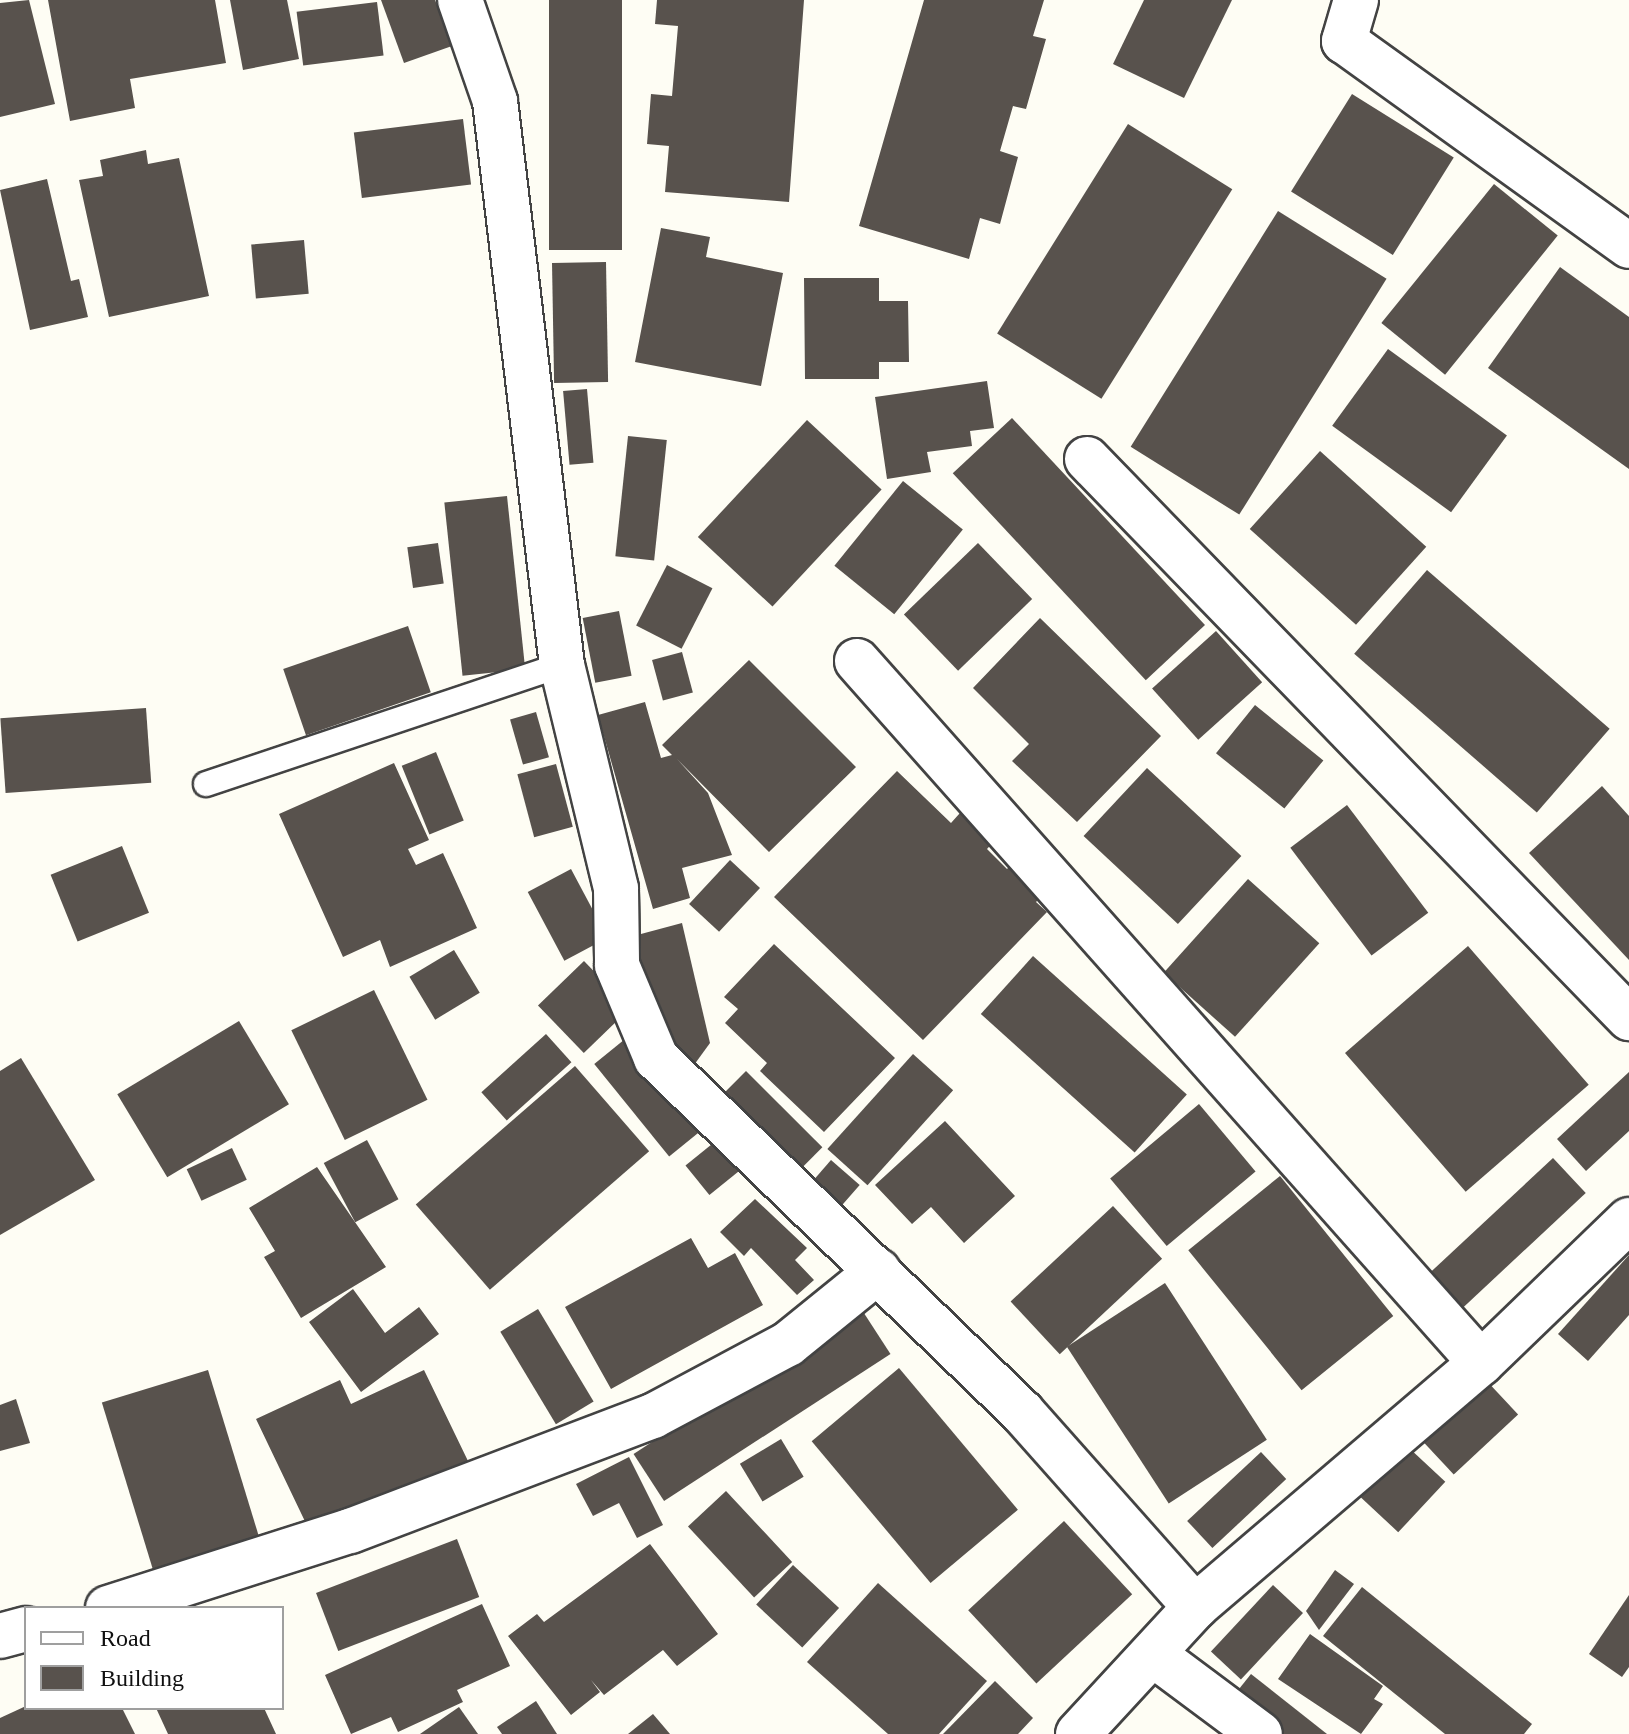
<!DOCTYPE html>
<style>
body{margin:0}
#map{position:relative;width:1629px;height:1734px;overflow:hidden;background:#fefdf4;font-family:"Times New Roman",serif}
div>[style]{position:absolute}
.building>*{inset:0;background:#58524d;transform-origin:0 0}
.roads{filter:drop-shadow(2px 0 #434343) drop-shadow(-2px 0 #434343) drop-shadow(0 2px #434343) drop-shadow(0 -2px #434343)}
.service>*{height:24px;margin:-12px;padding:0 12px;transform-origin:12px;border-radius:12px;background:#fff}
.minor>*{height:44px;margin:-22px;padding:0 22px;transform-origin:22px;border-radius:22px;background:#fff}
span{translate:-50% -50%;white-space:nowrap;text-align:center;line-height:1.15;-webkit-text-stroke:8px #fff;paint-order:stroke}
.legend{position:absolute;left:24px;top:1606px;width:260px;height:104px;box-sizing:border-box;background:#fff;border:2px solid #9f9f9f;margin:0;padding:10px 14px;list-style:none;font-size:24px;color:#101010}
.legend li{display:flex;align-items:center;gap:16px;height:40px}
.legend b{width:40px;border:2px solid #9f9f9f}
</style>
<div id="map">
<div class="building">
<i style="clip-path:polygon(29px 0,55px 104px,0 117px,0 3px)"></i>
<i style="clip-path:polygon(48px 0,215px 0,226px 63px,130px 79px,135px 108px,70px 121px)"></i>
<i style="clip-path:polygon(230px 0,287px 0,299px 59px,243px 70px)"></i>
<i style="clip-path:polygon(381px 0,435px 0,452px 46px,404px 63px)"></i>
<i style="left:549px;top:0;width:73px;height:250px"></i>
<i style="clip-path:polygon(657px 0,804px 0,789px 202px,665px 192px,669px 146px,647px 144px,651px 94px,672px 96px,678px 26px,655px 24px)"></i>
<i style="clip-path:polygon(924px 0,1044px 0,1033px 36px,1046px 39px,1026px 109px,1013px 106px,1000px 151px,1018px 157px,1000px 224px,980px 218px,969px 259px,859px 226px)"></i>
<i style="clip-path:polygon(1144px 0,1232px 0,1184px 98px,1113px 64px)"></i>
<i style="left:377px;top:2px;width:54px;height:81px;rotate:83deg"></i>
<i style="left:1352px;top:94px;width:120px;height:115px;rotate:32deg"></i>
<i style="left:463px;top:119px;width:66px;height:110px;rotate:83deg"></i>
<i style="left:1128px;top:124px;width:123px;height:247px;rotate:32deg"></i>
<i style="clip-path:polygon(146px 150px,148px 164px,179px 158px,209px 296px,109px 317px,79px 180px,103px 176px,100px 160px)"></i>
<i style="clip-path:polygon(47px 179px,71px 281px,79px 279px,88px 317px,30px 330px,0 190px)"></i>
<i style="left:1494px;top:184px;width:82px;height:179px;rotate:39deg"></i>
<i style="left:1278px;top:211px;width:128px;height:278px;rotate:32deg"></i>
<i style="clip-path:polygon(661px 228px,710px 237px,706px 257px,783px 273px,761px 386px,635px 362px)"></i>
<i style="left:304px;top:240px;width:54px;height:53px;rotate:85deg"></i>
<i style="left:606px;top:262px;width:120px;height:54px;rotate:89deg"></i>
<i style="clip-path:polygon(1560px 267px,1629px 317px,1629px 469px,1488px 368px)"></i>
<i style="clip-path:polygon(804px 278px,879px 278px,879px 301px,908px 301px,909px 362px,879px 362px,879px 379px,805px 379px)"></i>
<i style="left:1388px;top:349px;width:147px;height:95px;rotate:36deg"></i>
<i style="clip-path:polygon(987px 381px,994px 428px,970px 431px,972px 446px,927px 452px,931px 472px,887px 479px,875px 397px)"></i>
<i style="left:587px;top:389px;width:74px;height:24px;rotate:85deg"></i>
<i style="left:1012px;top:418px;width:283px;height:81px;rotate:47deg"></i>
<i style="left:807px;top:420px;width:102px;height:160px;rotate:43deg"></i>
<i style="left:628px;top:436px;width:39px;height:121px;rotate:6deg"></i>
<i style="left:1320px;top:451px;width:143px;height:105px;rotate:42deg"></i>
<i style="left:903px;top:481px;width:77px;height:109px;rotate:39deg"></i>
<i style="left:507px;top:496px;width:174px;height:63px;rotate:84deg"></i>
<i style="left:438px;top:543px;width:41px;height:31px;rotate:82deg"></i>
<i style="left:978px;top:543px;width:78px;height:103px;rotate:46deg"></i>
<i style="left:667px;top:565px;width:51px;height:68px;rotate:27deg"></i>
<i style="left:1427px;top:570px;width:242px;height:111px;rotate:41deg"></i>
<i style="left:619px;top:611px;width:66px;height:37px;rotate:79deg"></i>
<i style="clip-path:polygon(1040px 618px,1161px 736px,1077px 822px,1012px 761px,1029px 744px,973px 688px)"></i>
<i style="left:408px;top:626px;width:70px;height:132px;rotate:71deg"></i>
<i style="left:1216px;top:631px;width:69px;height:86px;rotate:48deg"></i>
<i style="left:682px;top:652px;width:42px;height:31px;rotate:75deg"></i>
<i style="clip-path:polygon(749px 660px,856px 767px,769px 852px,677px 759px,708px 793px,732px 855px,682px 868px,690px 898px,653px 909px,598px 715px,645px 702px,661px 758px,672px 755px,662px 745px)"></i>
<i style="left:1255px;top:705px;width:88px;height:62px;rotate:39deg"></i>
<i style="left:146px;top:708px;width:75px;height:146px;rotate:86deg"></i>
<i style="left:536px;top:712px;width:47px;height:27px;rotate:74deg"></i>
<i style="left:436px;top:752px;width:74px;height:37px;rotate:68deg"></i>
<i style="clip-path:polygon(394px 763px,429px 840px,408px 849px,416px 865px,443px 853px,477px 928px,390px 967px,380px 940px,343px 957px,279px 814px)"></i>
<i style="left:556px;top:764px;width:65px;height:40px;rotate:75deg"></i>
<i style="left:1147px;top:768px;width:129px;height:93px;rotate:43deg"></i>
<i style="clip-path:polygon(897px 771px,951px 823px,968px 804px,1000px 835px,987px 849px,1007px 869px,1020px 855px,1052px 886px,1036px 902px,1047px 912px,923px 1040px,774px 897px)"></i>
<i style="clip-path:polygon(1602px 786px,1629px 816px,1629px 960px,1529px 853px)"></i>
<i style="left:1347px;top:805px;width:135px;height:71px;rotate:53deg"></i>
<i style="left:122px;top:846px;width:72px;height:77px;rotate:68deg"></i>
<i style="left:730px;top:860px;width:41px;height:60px;rotate:43deg"></i>
<i style="left:571px;top:869px;width:78px;height:49px;rotate:62deg"></i>
<i style="left:1248px;top:879px;width:96px;height:126px;rotate:42deg"></i>
<i style="clip-path:polygon(682px 923px,710px 1043px,694px 1065px,653px 1039px,626px 938px)"></i>
<i style="clip-path:polygon(774px 944px,895px 1058px,824px 1132px,760px 1071px,767px 1063px,725px 1023px,738px 1009px,724px 997px)"></i>
<i style="left:1468px;top:946px;width:184px;height:163px;rotate:49deg"></i>
<i style="left:454px;top:950px;width:50px;height:52px;rotate:59deg"></i>
<i style="left:1033px;top:956px;width:207px;height:78px;rotate:42deg"></i>
<i style="left:584px;top:961px;width:66px;height:64px;rotate:46deg"></i>
<i style="left:374px;top:990px;width:122px;height:92px;rotate:64deg"></i>
<i style="left:239px;top:1021px;width:97px;height:142px;rotate:59deg"></i>
<i style="left:546px;top:1034px;width:38px;height:87px;rotate:48deg"></i>
<i style="left:630px;top:1035px;width:119px;height:46px;rotate:51deg"></i>
<i style="left:913px;top:1054px;width:54px;height:128px;rotate:42deg"></i>
<i style="clip-path:polygon(21px 1058px,95px 1180px,0 1235px,0 1071px)"></i>
<i style="left:575px;top:1066px;width:113px;height:211px;rotate:49deg"></i>
<i style="left:746px;top:1071px;width:108px;height:32px;rotate:45deg"></i>
<i style="clip-path:polygon(1629px 1072px,1629px 1131px,1586px 1171px,1557px 1139px)"></i>
<i style="left:1199px;top:1104px;width:88px;height:116px;rotate:50deg"></i>
<i style="clip-path:polygon(945px 1121px,1015px 1196px,964px 1243px,931px 1207px,912px 1224px,875px 1185px)"></i>
<i style="left:722px;top:1136px;width:38px;height:47px;rotate:51deg"></i>
<i style="left:367px;top:1140px;width:67px;height:49px;rotate:62deg"></i>
<i style="left:232px;top:1148px;width:35px;height:50px;rotate:65deg"></i>
<i style="left:1553px;top:1158px;width:48px;height:176px;rotate:47deg"></i>
<i style="left:831px;top:1160px;width:38px;height:35px;rotate:41deg"></i>
<i style="clip-path:polygon(317px 1167px,386px 1267px,301px 1318px,264px 1257px,275px 1251px,249px 1208px)"></i>
<i style="left:1280px;top:1176px;width:180px;height:118px;rotate:51deg"></i>
<i style="clip-path:polygon(755px 1199px,807px 1248px,795px 1260px,814px 1280px,797px 1295px,751px 1248px,744px 1256px,720px 1232px)"></i>
<i style="left:1113px;top:1206px;width:72px;height:140px;rotate:47deg"></i>
<i style="clip-path:polygon(691px 1238px,708px 1268px,735px 1253px,763px 1305px,611px 1389px,565px 1307px)"></i>
<i style="clip-path:polygon(1629px 1255px,1629px 1315px,1588px 1361px,1558px 1334px)"></i>
<i style="left:1165px;top:1283px;width:187px;height:117px;rotate:57deg"></i>
<i style="clip-path:polygon(353px 1289px,385px 1333px,419px 1307px,439px 1334px,361px 1392px,309px 1322px)"></i>
<i style="left:860px;top:1307px;width:56px;height:270px;rotate:57deg"></i>
<i style="left:538px;top:1309px;width:108px;height:44px;rotate:59deg"></i>
<i style="left:899px;top:1368px;width:185px;height:114px;rotate:50deg"></i>
<i style="left:208px;top:1370px;width:177px;height:111px;rotate:73deg"></i>
<i style="clip-path:polygon(424px 1370px,468px 1461px,312px 1536px,256px 1419px,340px 1380px,351px 1404px)"></i>
<i style="left:1484px;top:1378px;width:50px;height:88px;rotate:47deg"></i>
<i style="clip-path:polygon(16px 1399px,30px 1443px,0 1451px,0 1405px)"></i>
<i style="left:781px;top:1439px;width:44px;height:48px;rotate:59deg"></i>
<i style="left:1408px;top:1447px;width:51px;height:69px;rotate:43deg"></i>
<i style="left:1261px;top:1452px;width:37px;height:101px;rotate:47deg"></i>
<i style="clip-path:polygon(629px 1457px,663px 1525px,637px 1538px,619px 1503px,593px 1516px,576px 1484px)"></i>
<i style="left:726px;top:1491px;width:97px;height:52px;rotate:47deg"></i>
<i style="left:1064px;top:1521px;width:100px;height:131px;rotate:47deg"></i>
<i style="left:457px;top:1539px;width:62px;height:151px;rotate:69deg"></i>
<i style="clip-path:polygon(650px 1544px,718px 1634px,677px 1666px,663px 1650px,604px 1695px,591px 1680px,600px 1692px,571px 1715px,508px 1636px,537px 1614px,544px 1622px)"></i>
<i style="left:793px;top:1565px;width:63px;height:54px;rotate:43deg"></i>
<i style="clip-path:polygon(1335px 1570px,1354px 1584px,1319px 1630px,1306px 1611px)"></i>
<i style="clip-path:polygon(878px 1583px,987px 1681px,939px 1734px,888px 1734px,807px 1662px)"></i>
<i style="left:1273px;top:1585px;width:41px;height:91px;rotate:43deg"></i>
<i style="clip-path:polygon(1362px 1587px,1532px 1724px,1524px 1734px,1445px 1734px,1323px 1636px)"></i>
<i style="clip-path:polygon(1629px 1595px,1629px 1667px,1622px 1677px,1589px 1654px)"></i>
<i style="clip-path:polygon(482px 1604px,510px 1666px,457px 1690px,463px 1702px,398px 1732px,391px 1717px,351px 1734px,325px 1675px)"></i>
<i style="clip-path:polygon(1310px 1634px,1383px 1686px,1374px 1699px,1383px 1704px,1361px 1734px,1278px 1679px)"></i>
<i style="clip-path:polygon(1251px 1674px,1327px 1734px,1276px 1734px,1231px 1699px)"></i>
<i style="clip-path:polygon(995px 1681px,1033px 1718px,1018px 1734px,943px 1734px)"></i>
<i style="clip-path:polygon(536px 1701px,557px 1734px,502px 1734px,497px 1727px)"></i>
<i style="clip-path:polygon(26px 1706px,122px 1708px,135px 1734px,0 1734px,0 1718px)"></i>
<i style="clip-path:polygon(459px 1707px,478px 1734px,420px 1734px)"></i>
<i style="clip-path:polygon(156px 1708px,264px 1708px,276px 1734px,168px 1734px)"></i>
<i style="clip-path:polygon(653px 1714px,670px 1734px,628px 1734px)"></i>
</div>
<div class="roads">
<div class="service">
<i style="left:206px;top:784px;width:375px;rotate:-18.5deg"></i>
</div>
<div class="minor">
<i style="left:460px;top:0;width:107px;rotate:70.9deg"></i>
<i style="left:495px;top:101px;width:568px;rotate:83.23deg"></i>
<i style="left:562px;top:665px;width:230px;rotate:76.4deg"></i>
<i style="left:616px;top:889px;width:76px;rotate:89.2deg"></i>
<i style="left:617px;top:965px;width:101px;rotate:67.2deg"></i>
<i style="left:656px;top:1058px;width:509px;rotate:44.05deg"></i>
<i style="left:1022px;top:1412px;width:261px;rotate:48.4deg"></i>
<i style="left:1356px;top:0;width:43px;rotate:106.3deg"></i>
<i style="left:1344px;top:41px;width:351px;rotate:35.7deg"></i>
<i style="left:1087px;top:459px;width:779px;rotate:45.88deg"></i>
<i style="left:857px;top:661px;width:939px;rotate:48.37deg"></i>
<i style="left:108px;top:1608px;width:254px;rotate:-17.7deg"></i>
<i style="left:350px;top:1531px;width:324px;rotate:-20.8deg"></i>
<i style="left:653px;top:1416px;width:153px;rotate:-28.1deg"></i>
<i style="left:788px;top:1344px;width:116px;rotate:-39deg"></i>
<i style="left:0;top:1636px;width:27px;rotate:-15deg"></i>
<i style="left:1154px;top:1655px;width:132px;rotate:36.7deg"></i>
<i style="left:1078px;top:1734px;width:173px;rotate:-47.3deg"></i>
<i style="left:1195px;top:1607px;width:376px;rotate:-40.5deg"></i>
<i style="left:1481px;top:1363px;width:206px;rotate:-44deg"></i>
</div>
</div>
<ul class="legend">
<li><b style="height:10px;background:#fff"></b>Road</li>
<li><b style="height:22px;background:#58524d"></b>Building</li>
</ul>
</div>
